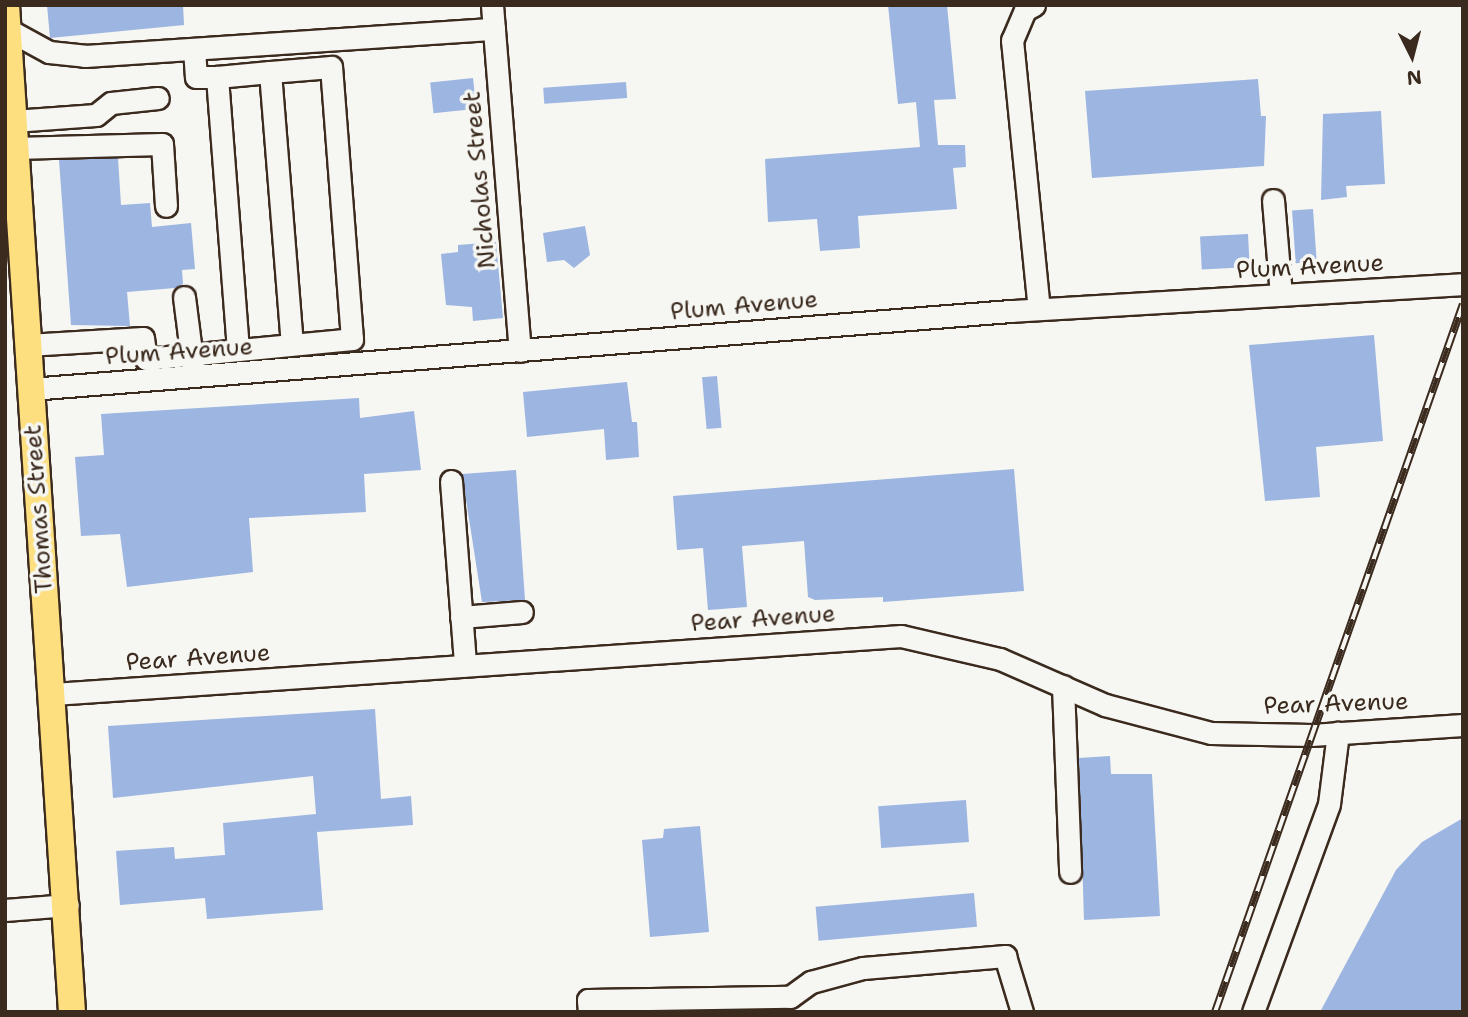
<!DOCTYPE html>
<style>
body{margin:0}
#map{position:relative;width:1468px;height:1017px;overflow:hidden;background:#f6f6f2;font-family:"Shantell Sans",sans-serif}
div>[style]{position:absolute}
.building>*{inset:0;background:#9cb5e1;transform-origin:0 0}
.roads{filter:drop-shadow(2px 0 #3b2a1e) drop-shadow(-2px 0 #3b2a1e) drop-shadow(0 2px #3b2a1e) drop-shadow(0 -2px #3b2a1e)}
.minor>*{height:21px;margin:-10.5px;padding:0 10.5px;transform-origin:10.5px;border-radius:10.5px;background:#f6f6f2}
.major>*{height:26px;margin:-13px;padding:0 13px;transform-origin:13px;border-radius:13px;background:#fddf80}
.rail>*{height:8px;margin-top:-4px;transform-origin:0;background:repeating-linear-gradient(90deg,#f6f6f2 0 16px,#3b2a1e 0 32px);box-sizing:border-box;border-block:2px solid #3b2a1e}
span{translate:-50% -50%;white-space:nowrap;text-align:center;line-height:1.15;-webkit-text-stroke:7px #f6f6f2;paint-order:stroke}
.street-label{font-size:24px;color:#3b2a1e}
.frame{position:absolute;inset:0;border:7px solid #3b2a1e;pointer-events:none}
.north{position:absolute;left:1377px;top:21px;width:70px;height:70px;-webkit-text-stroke:5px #f6f6f2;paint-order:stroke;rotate:174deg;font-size:19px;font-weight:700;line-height:28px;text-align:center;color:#3b2a1e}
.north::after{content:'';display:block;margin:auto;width:24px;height:32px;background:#3b2a1e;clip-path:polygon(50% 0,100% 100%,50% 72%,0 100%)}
</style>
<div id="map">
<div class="building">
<i style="clip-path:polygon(47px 5px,183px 5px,184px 25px,50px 38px)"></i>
<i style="clip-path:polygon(888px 5px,947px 5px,956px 99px,934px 100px,938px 145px,965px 145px,966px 167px,953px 168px,957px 209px,858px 216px,860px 248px,820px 251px,817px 219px,768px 222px,765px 159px,920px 147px,916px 102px,898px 104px)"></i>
<i style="left:473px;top:78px;width:31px;height:43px;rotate:84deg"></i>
<i style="clip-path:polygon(1258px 79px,1261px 116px,1266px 116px,1264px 166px,1092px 178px,1085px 91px)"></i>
<i style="left:626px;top:82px;width:16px;height:83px;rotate:86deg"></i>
<i style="clip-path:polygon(1381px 111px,1385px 184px,1346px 186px,1347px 197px,1321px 200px,1323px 114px)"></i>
<i style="clip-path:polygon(118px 158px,121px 205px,150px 203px,152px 227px,191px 223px,195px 269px,182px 270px,183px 284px,175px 288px,127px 292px,130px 326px,71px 325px,59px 160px)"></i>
<i style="left:1313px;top:209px;width:53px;height:21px;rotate:86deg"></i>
<i style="clip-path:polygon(585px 226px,590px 255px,574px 268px,564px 260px,547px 262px,543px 233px)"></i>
<i style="left:1248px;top:234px;width:33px;height:48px;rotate:87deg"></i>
<i style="clip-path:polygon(496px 242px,503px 318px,473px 321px,472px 307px,446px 305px,441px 254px,458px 252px,458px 245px)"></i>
<i style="clip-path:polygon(1374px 335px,1383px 441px,1316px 447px,1320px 497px,1265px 501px,1249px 345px)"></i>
<i style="left:717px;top:376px;width:52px;height:15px;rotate:85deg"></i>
<i style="clip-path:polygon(627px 382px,632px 422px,637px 422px,639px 457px,606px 460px,604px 429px,527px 437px,523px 392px)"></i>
<i style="clip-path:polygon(359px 398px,360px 418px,414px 411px,421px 470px,364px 474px,366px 512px,249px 518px,253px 572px,127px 587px,120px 534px,81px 536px,75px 457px,104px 455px,101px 414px)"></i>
<i style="clip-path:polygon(1014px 469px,1024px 591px,883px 602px,883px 597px,815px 600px,808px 597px,804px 541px,742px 546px,747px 607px,708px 610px,703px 548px,677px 550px,673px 496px)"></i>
<i style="clip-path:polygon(516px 470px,525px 600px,482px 602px,462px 474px)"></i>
<i style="clip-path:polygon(375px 709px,381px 799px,411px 796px,413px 825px,317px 832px,323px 910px,207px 919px,205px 898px,120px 905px,116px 851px,174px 847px,175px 859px,225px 855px,223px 823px,316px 814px,313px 776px,113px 798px,108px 726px)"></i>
<i style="clip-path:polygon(1110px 756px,1111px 774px,1152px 774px,1160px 916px,1084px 920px,1079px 758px)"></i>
<i style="left:966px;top:800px;width:42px;height:88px;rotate:86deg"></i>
<i style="clip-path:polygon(1463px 818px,1463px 1012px,1320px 1012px,1396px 870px,1422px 842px)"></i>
<i style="clip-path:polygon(700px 826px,709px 932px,650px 937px,642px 840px,663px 838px,664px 829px)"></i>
<i style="left:974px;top:893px;width:34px;height:159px;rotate:85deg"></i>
</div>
<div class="roads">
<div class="minor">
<i style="left:492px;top:5px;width:347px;rotate:85.4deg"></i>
<i style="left:1034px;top:5px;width:10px;rotate:151deg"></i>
<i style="left:1025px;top:10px;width:33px;rotate:113deg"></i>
<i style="left:1012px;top:40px;width:270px;rotate:84.3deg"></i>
<i style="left:5px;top:28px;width:50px;rotate:28.6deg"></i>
<i style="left:49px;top:52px;width:36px;rotate:6deg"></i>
<i style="left:85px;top:56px;width:410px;rotate:-3.8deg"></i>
<i style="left:194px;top:49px;width:28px;rotate:86deg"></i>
<i style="left:196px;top:77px;width:21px"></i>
<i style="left:13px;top:121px;width:83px;rotate:-4.1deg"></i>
<i style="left:96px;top:115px;width:19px;rotate:-39deg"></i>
<i style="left:111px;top:103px;width:47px;rotate:-6.1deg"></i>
<i style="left:15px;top:148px;width:147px;rotate:-1.6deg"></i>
<i style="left:162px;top:144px;width:62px;rotate:86.3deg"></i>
<i style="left:1273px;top:200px;width:95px;rotate:85.2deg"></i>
<i style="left:184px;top:297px;width:71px;rotate:82.7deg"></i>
<i style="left:27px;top:345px;width:116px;rotate:-3.5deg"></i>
<i style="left:143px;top:338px;width:21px;rotate:82deg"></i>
<i style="left:146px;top:359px;width:207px;rotate:-5.5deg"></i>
<i style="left:352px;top:339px;width:273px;rotate:-94.4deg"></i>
<i style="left:331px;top:67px;width:61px;rotate:175.3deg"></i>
<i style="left:270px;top:72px;width:273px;rotate:85.4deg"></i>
<i style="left:238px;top:350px;width:274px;rotate:-94.4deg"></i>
<i style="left:217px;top:77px;width:53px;rotate:-5.4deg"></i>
<i style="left:30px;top:389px;width:984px;rotate:-4.55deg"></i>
<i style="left:1011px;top:311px;width:453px;rotate:-3.4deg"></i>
<i style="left:451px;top:481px;width:185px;rotate:85.6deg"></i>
<i style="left:461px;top:617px;width:61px;rotate:-4.7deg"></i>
<i style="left:1063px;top:686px;width:186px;rotate:87.8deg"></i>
<i style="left:53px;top:694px;width:850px;rotate:-3.91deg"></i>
<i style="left:901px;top:636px;width:102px;rotate:13.1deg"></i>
<i style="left:1000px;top:659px;width:115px;rotate:23.7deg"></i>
<i style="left:1105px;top:705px;width:110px;rotate:14.8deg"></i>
<i style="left:1211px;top:733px;width:100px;rotate:1.1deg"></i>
<i style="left:1311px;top:735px;width:152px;rotate:-3.8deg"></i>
<i style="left:5px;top:910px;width:63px;rotate:-4.5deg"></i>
<i style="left:589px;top:1012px;width:12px;rotate:-95deg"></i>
<i style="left:588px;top:1000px;width:202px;rotate:-0.9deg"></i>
<i style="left:790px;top:997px;width:26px;rotate:-36deg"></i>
<i style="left:811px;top:982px;width:54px;rotate:-15.1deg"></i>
<i style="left:863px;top:968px;width:143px;rotate:-4.8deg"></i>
<i style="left:1005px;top:956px;width:59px;rotate:73.1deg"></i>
<i style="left:1253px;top:1012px;width:221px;rotate:-69.9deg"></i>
<i style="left:1329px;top:804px;width:72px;rotate:-82.8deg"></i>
</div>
<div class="major">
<i style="left:6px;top:5px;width:1009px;rotate:86.25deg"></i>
</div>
</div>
<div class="rail">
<i style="left:1215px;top:1012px;width:750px;rotate:-70.7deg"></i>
</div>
<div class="street-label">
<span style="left:480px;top:180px;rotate:-95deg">Nicholas Street</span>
<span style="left:1310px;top:267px;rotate:-3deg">Plum Avenue</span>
<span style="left:744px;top:306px;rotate:-5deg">Plum Avenue</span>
<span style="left:179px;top:352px;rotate:-4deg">Plum Avenue</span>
<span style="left:39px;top:509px;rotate:-94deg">Thomas Street</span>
<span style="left:763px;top:619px;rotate:-4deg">Pear Avenue</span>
<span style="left:198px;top:658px;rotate:-4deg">Pear Avenue</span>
<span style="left:1336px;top:704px;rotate:-2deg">Pear Avenue</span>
</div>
<div class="frame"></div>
<div class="north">N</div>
</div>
